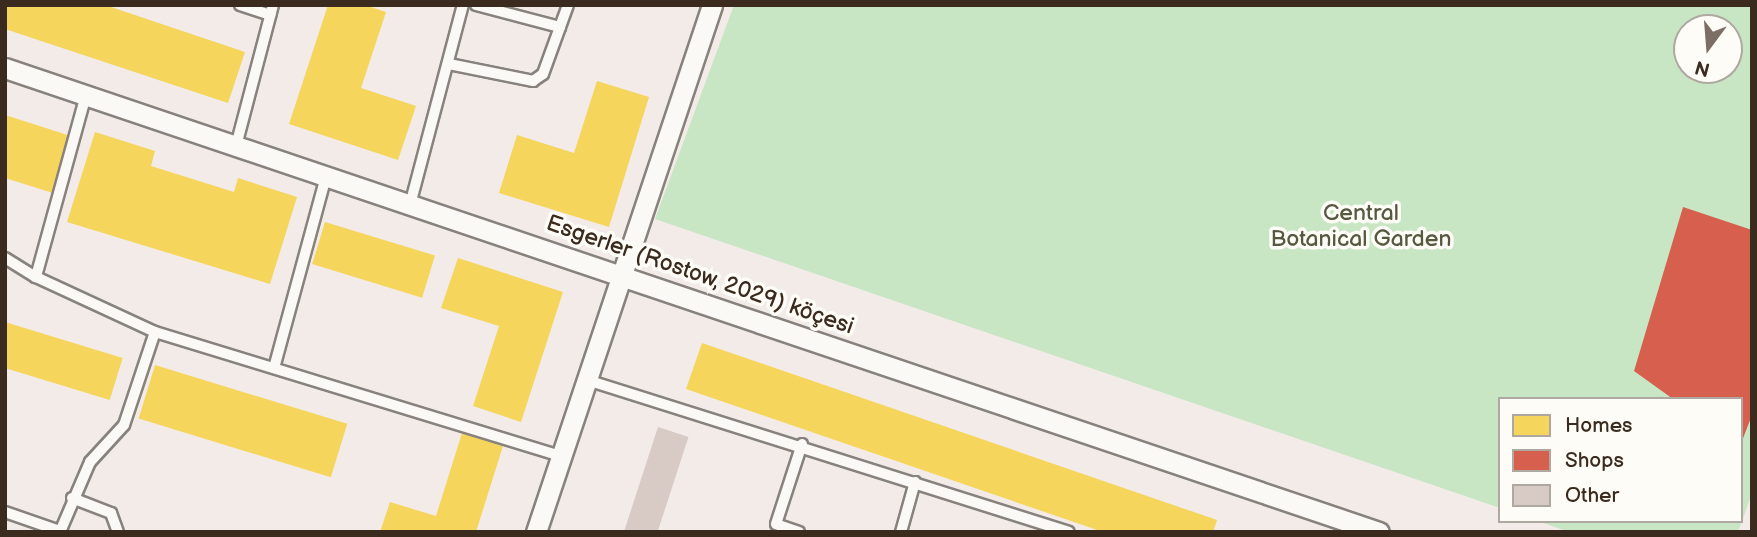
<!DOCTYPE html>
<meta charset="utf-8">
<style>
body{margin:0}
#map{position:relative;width:1757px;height:537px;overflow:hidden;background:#f2ebe7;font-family:"Balsamiq Sans",sans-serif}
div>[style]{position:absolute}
.green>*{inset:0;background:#c8e6c4}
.homes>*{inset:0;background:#f6d55c;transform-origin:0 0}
.shops>*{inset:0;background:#d6604d}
.building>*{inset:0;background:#d8cac4;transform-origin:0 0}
.roads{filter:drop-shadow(2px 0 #88827d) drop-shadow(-2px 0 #88827d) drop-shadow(0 2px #88827d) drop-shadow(0 -2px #88827d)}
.lane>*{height:10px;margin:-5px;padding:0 5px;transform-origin:5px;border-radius:5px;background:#faf9f6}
.street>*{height:19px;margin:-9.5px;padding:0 9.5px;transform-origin:9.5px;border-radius:9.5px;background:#faf9f6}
span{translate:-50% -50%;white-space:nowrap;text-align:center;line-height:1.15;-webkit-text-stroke:7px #fdfcf7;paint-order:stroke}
.park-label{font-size:23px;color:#565840}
.street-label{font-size:23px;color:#3b2a1e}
.frame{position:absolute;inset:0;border:7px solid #3b2a1e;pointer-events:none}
.legend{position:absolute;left:1498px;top:397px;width:245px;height:126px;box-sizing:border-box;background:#fdfcf7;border:2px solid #afa8a0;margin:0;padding:9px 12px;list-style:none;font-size:21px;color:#3b2a1e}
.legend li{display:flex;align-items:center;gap:14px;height:35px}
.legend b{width:35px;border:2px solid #afa8a0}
.north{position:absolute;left:1673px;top:14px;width:70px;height:70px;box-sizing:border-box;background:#fdfcf7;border:2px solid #afa8a0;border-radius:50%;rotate:196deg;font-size:19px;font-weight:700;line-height:28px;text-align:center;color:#3b2a1e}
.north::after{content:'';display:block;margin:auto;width:24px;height:32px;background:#7b6e64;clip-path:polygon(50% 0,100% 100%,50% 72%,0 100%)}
</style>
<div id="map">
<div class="green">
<i style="clip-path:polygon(evenodd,734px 5px,1752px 5px,1752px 493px,1738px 532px,1569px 532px,1538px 521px,1741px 521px,1741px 399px,1500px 399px,1500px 508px,655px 219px,734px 5px,1687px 28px,1729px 28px,1729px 70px,1687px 70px,1687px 28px)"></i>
</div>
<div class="homes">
<i style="clip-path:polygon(5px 5px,105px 5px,245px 52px,228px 103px,5px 29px)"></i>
<i style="clip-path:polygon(328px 5px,365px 5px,386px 12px,361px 88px,416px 106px,398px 160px,289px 124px)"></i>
<i style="clip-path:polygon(597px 81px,649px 97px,609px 227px,499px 193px,517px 135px,574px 153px)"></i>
<i style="clip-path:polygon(5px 115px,74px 137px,56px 194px,5px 178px)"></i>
<i style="clip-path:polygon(95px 132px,155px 151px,151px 166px,234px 192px,238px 178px,297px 197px,270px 284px,67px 222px)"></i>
<i style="left:325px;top:222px;width:115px;height:44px;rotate:17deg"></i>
<i style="clip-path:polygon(458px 258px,563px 292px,521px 422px,473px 406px,499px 326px,441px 308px)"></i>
<i style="left:5px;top:322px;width:123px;height:44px;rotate:17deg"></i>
<i style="clip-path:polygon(702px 343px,1217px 520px,1213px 532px,1103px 532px,686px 389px)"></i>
<i style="left:155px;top:365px;width:201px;height:56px;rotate:17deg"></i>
<i style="clip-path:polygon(462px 433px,503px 446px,476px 532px,380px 532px,390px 502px,436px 516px)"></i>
</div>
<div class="shops">
<i style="clip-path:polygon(1683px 207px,1752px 230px,1752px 415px,1742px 441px,1741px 399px,1673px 399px,1634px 371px)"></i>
</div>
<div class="building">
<i style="left:658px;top:427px;width:32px;height:110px;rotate:18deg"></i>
</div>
<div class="roads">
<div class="lane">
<i style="left:240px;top:5px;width:32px;rotate:18deg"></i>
<i style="left:476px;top:5px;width:87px;rotate:14.7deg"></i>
<i style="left:560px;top:27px;width:23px;rotate:-70deg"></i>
<i style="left:449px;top:64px;width:86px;rotate:11.4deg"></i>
<i style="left:533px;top:81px;width:12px;rotate:-35deg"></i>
<i style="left:543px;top:74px;width:50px;rotate:-70.1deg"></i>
<i style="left:86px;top:95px;width:189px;rotate:105.4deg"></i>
<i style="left:36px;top:277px;width:131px;rotate:24.8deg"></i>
<i style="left:155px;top:332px;width:425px;rotate:17deg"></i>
<i style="left:236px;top:146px;width:146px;rotate:-75.3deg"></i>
<i style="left:410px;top:205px;width:207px;rotate:-75.2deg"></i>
<i style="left:5px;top:258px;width:36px;rotate:32deg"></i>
<i style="left:274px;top:368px;width:199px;rotate:-74.8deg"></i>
<i style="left:587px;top:380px;width:505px;rotate:17.5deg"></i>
<i style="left:72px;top:498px;width:42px;rotate:21deg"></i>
<i style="left:111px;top:513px;width:20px;rotate:70deg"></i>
<i style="left:5px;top:512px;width:58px;rotate:19.1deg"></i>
<i style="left:60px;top:532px;width:76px;rotate:-66.8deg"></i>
<i style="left:90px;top:462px;width:50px;rotate:-47.4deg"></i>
<i style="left:124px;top:425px;width:98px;rotate:-71.6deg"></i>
<i style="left:799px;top:532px;width:24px;rotate:-161deg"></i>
<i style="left:776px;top:524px;width:84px;rotate:-72deg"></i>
<i style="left:901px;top:532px;width:52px;rotate:-74.4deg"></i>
</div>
<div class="street">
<i style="left:5px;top:68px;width:1450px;rotate:18.66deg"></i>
<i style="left:536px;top:532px;width:556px;rotate:-71.53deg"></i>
</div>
</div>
<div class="park-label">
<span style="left:1361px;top:226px">Central<br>Botanical Garden</span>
</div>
<div class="street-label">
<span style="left:700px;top:275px;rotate:19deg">Esgerler (Rostow, 2029) köçesi</span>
</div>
<div class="frame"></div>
<ul class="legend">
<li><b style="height:19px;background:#f6d55c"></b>Homes</li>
<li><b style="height:19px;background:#d6604d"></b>Shops</li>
<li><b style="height:19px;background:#d8cac4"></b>Other</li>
</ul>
<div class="north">N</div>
</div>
